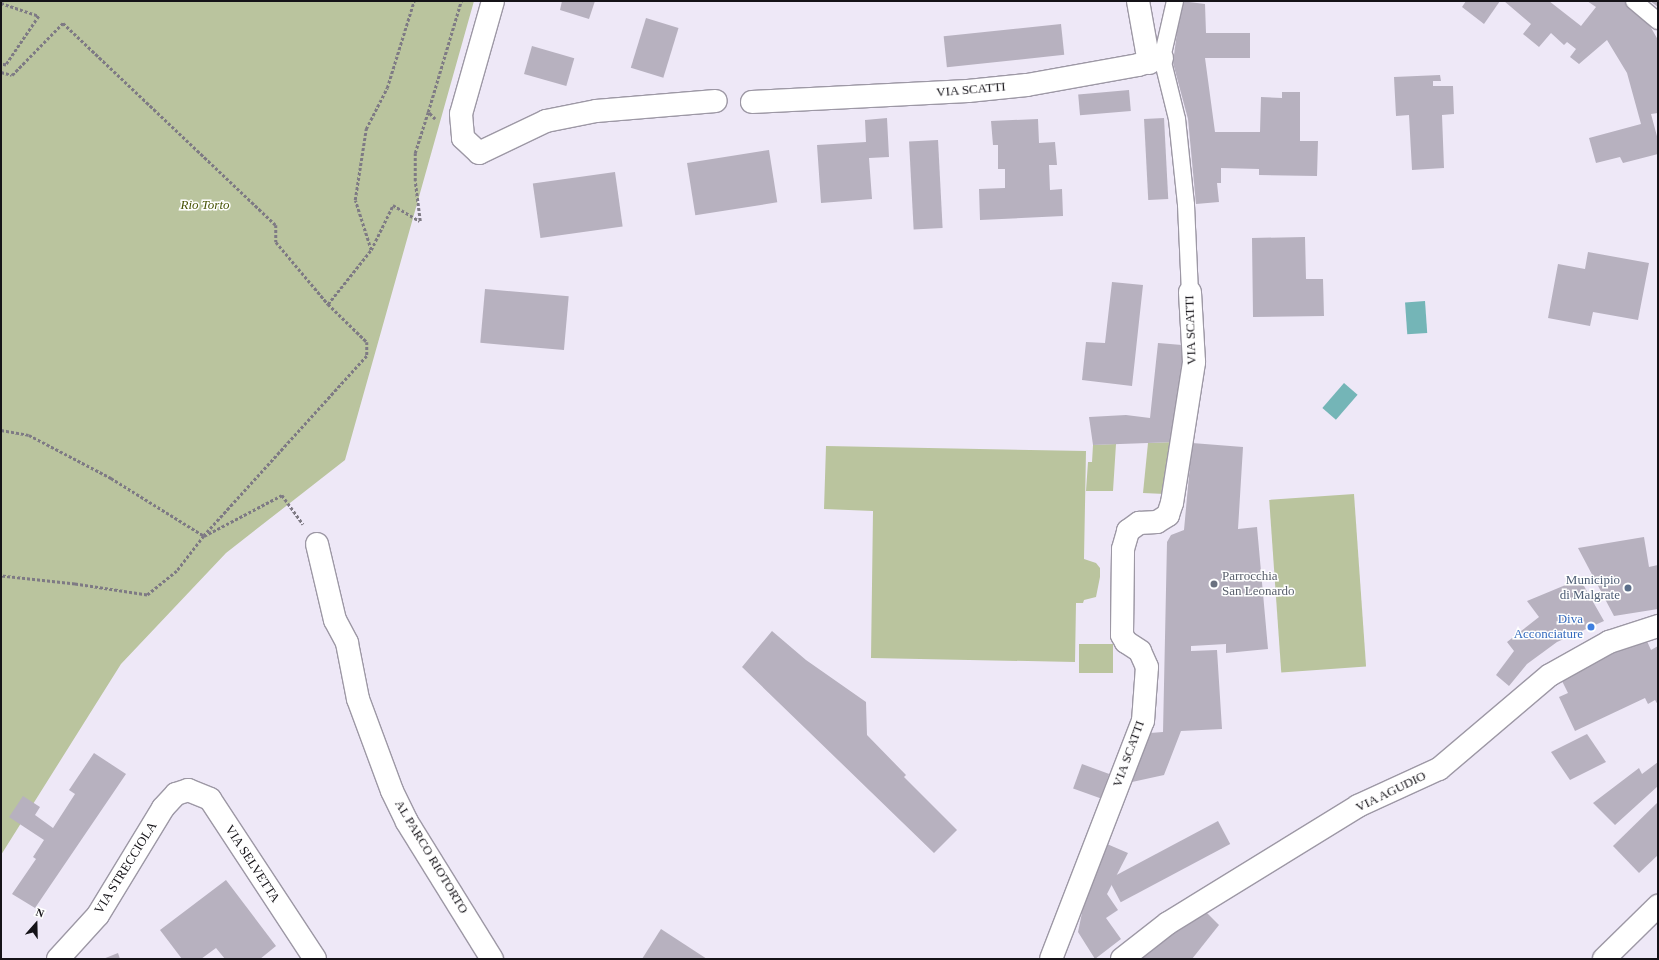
<!DOCTYPE html>
<style>
body{margin:0}
#map{position:relative;width:1659px;height:960px;overflow:hidden;background:#eee8f7;font-family:"Times New Roman",serif}
div>[style]{position:absolute}
.green>*{inset:0;background:#bac49e;transform-origin:0 0}
.water>*{inset:0;background:#74b5b7;transform-origin:0 0}
.building>*{inset:0;background:#b7b1bf;transform-origin:0 0}
.path>*{height:2.5px;margin-top:-1.25px;transform-origin:0;background:repeating-linear-gradient(90deg,#7e7a84 0 3px,transparent 0 5px)}
.roads{filter:drop-shadow(1px 0 #9d98a5) drop-shadow(-1px 0 #9d98a5) drop-shadow(0 1px #9d98a5) drop-shadow(0 -1px #9d98a5)}
.service>*{height:16px;margin:-8px;padding:0 8px;transform-origin:8px;border-radius:8px;background:#fff}
.minor>*{height:22px;margin:-11px;padding:0 11px;transform-origin:11px;border-radius:11px;background:#fff}
.dots>*{width:11px;height:11px;translate:-50% -50%;box-sizing:border-box;border:2px solid #fff;border-radius:50%}
span{translate:-50% -50%;white-space:nowrap;text-align:center;line-height:1.15;-webkit-text-stroke:3px #fff;paint-order:stroke}
.street-label{font-size:13px;color:#151318}
.park-label{font-size:13px;color:#4a5608;font-style:italic}
.worship-label{font-size:13px;color:#5b616d}
.left{translate:0 -50%;text-align:left}
.service-label{font-size:13px;color:#4e5e75}
.right{translate:-100% -50%;text-align:right}
.shop-label{font-size:13px;color:#366cbe}
.frame{position:absolute;inset:0;border:2px solid #151318;pointer-events:none}
.north{position:absolute;left:16px;top:904px;width:40px;height:40px;-webkit-text-stroke:3px #fff;paint-order:stroke;rotate:20deg;font-size:11px;font-weight:700;line-height:16px;text-align:center;color:#151318}
.north::after{content:'';display:block;margin:auto;width:14px;height:18px;background:#151318;clip-path:polygon(50% 0,100% 100%,50% 72%,0 100%)}
</style>
<div id="map">
<div class="green">
<i style="clip-path:polygon(1px 1px,474px 1px,345px 460px,226px 553px,121px 664px,1px 855px)"></i>
<i style="clip-path:polygon(1175px 442px,1165px 494px,1143px 493px,1148px 443px)"></i>
<i style="clip-path:polygon(1116px 444px,1113px 491px,1086px 491px,1088px 462px,1092px 462px,1093px 445px)"></i>
<i style="clip-path:polygon(826px 446px,1086px 451px,1084px 559px,1096px 563px,1100px 568px,1100px 577px,1096px 597px,1084px 600px,1083px 603px,1076px 603px,1075px 662px,871px 658px,873px 511px,824px 509px)"></i>
<i style="left:1354px;top:494px;width:173px;height:85px;rotate:86deg"></i>
<i style="left:1079px;top:644px;width:34px;height:29px"></i>
</div>
<div class="water">
<i style="left:1425px;top:301px;width:32px;height:20px;rotate:86deg"></i>
<i style="left:1344px;top:383px;width:18px;height:33px;rotate:41deg"></i>
</div>
<div class="building">
<i style="clip-path:polygon(562px 1px,595px 1px,589px 19px,560px 10px)"></i>
<i style="clip-path:polygon(1181px 1px,1205px 4px,1206px 33px,1250px 33px,1250px 58px,1205px 58px,1215px 132px,1260px 132px,1261px 97px,1282px 98px,1282px 92px,1300px 92px,1300px 141px,1318px 141px,1317px 176px,1259px 175px,1259px 169px,1221px 168px,1221px 183px,1217px 183px,1219px 202px,1196px 204px,1188px 119px,1173px 63px)"></i>
<i style="clip-path:polygon(1466px 1px,1500px 1px,1484px 24px,1462px 7px)"></i>
<i style="clip-path:polygon(1504px 1px,1549px 1px,1581px 26px,1596px 7px,1587px 1px,1627px 1px,1645px 17px,1658px 40px,1658px 113px,1651px 114px,1658px 140px,1658px 154px,1623px 163px,1620px 157px,1596px 163px,1589px 138px,1641px 124px,1627px 73px,1607px 40px,1579px 64px,1570px 57px,1576px 49px,1567px 42px,1564px 45px,1551px 33px,1539px 47px,1523px 34px,1531px 24px)"></i>
<i style="clip-path:polygon(1650px 1px,1658px 1px,1658px 7px)"></i>
<i style="left:646px;top:18px;width:34px;height:52px;rotate:17deg"></i>
<i style="left:1061px;top:24px;width:31px;height:118px;rotate:84deg"></i>
<i style="left:532px;top:46px;width:44px;height:29px;rotate:16deg"></i>
<i style="clip-path:polygon(1440px 75px,1441px 81px,1433px 81px,1433px 86px,1453px 86px,1454px 114px,1442px 115px,1444px 168px,1412px 170px,1409px 115px,1396px 116px,1394px 77px)"></i>
<i style="left:1129px;top:90px;width:21px;height:51px;rotate:85deg"></i>
<i style="clip-path:polygon(887px 118px,889px 157px,869px 158px,872px 199px,821px 203px,817px 145px,866px 142px,865px 120px)"></i>
<i style="left:1164px;top:118px;width:81px;height:20px;rotate:87deg"></i>
<i style="clip-path:polygon(1038px 119px,1039px 143px,1055px 142px,1057px 165px,1049px 165px,1050px 190px,1062px 189px,1063px 216px,980px 220px,979px 189px,1005px 188px,1005px 169px,998px 169px,998px 145px,993px 145px,991px 121px)"></i>
<i style="left:938px;top:140px;width:88px;height:29px;rotate:87deg"></i>
<i style="left:769px;top:150px;width:53px;height:83px;rotate:81deg"></i>
<i style="left:615px;top:172px;width:55px;height:83px;rotate:82deg"></i>
<i style="clip-path:polygon(1305px 237px,1306px 279px,1323px 279px,1324px 316px,1253px 317px,1252px 238px)"></i>
<i style="clip-path:polygon(1588px 252px,1649px 263px,1638px 320px,1593px 312px,1590px 326px,1548px 318px,1558px 264px,1585px 269px)"></i>
<i style="clip-path:polygon(1112px 282px,1143px 285px,1132px 386px,1082px 380px,1086px 342px,1105px 343px)"></i>
<i style="left:485px;top:289px;width:84px;height:54px;rotate:5deg"></i>
<i style="clip-path:polygon(1158px 343px,1182px 345px,1181px 354px,1189px 356px,1175px 442px,1093px 445px,1089px 417px,1126px 415px,1150px 418px)"></i>
<i style="clip-path:polygon(1192px 443px,1243px 447px,1238px 529px,1257px 527px,1268px 649px,1226px 653px,1226px 644px,1191px 646px,1191px 651px,1217px 650px,1222px 729px,1181px 731px,1164px 775px,1132px 782px,1150px 733px,1163px 732px,1167px 542px,1171px 535px,1184px 530px)"></i>
<i style="clip-path:polygon(1644px 537px,1649px 567px,1658px 565px,1658px 609px,1614px 616px,1578px 548px)"></i>
<i style="clip-path:polygon(1580px 579px,1604px 621px,1557px 642px,1527px 664px,1509px 686px,1496px 675px,1514px 651px,1507px 642px,1539px 617px,1527px 601px)"></i>
<i style="clip-path:polygon(772px 631px,806px 660px,866px 702px,867px 735px,906px 775px,904px 777px,957px 830px,934px 853px,742px 667px)"></i>
<i style="clip-path:polygon(1646px 639px,1651px 650px,1658px 646px,1658px 705px,1655px 700px,1648px 704px,1645px 698px,1575px 731px,1559px 697px,1568px 693px,1560px 677px)"></i>
<i style="clip-path:polygon(1587px 734px,1606px 762px,1570px 780px,1551px 752px)"></i>
<i style="clip-path:polygon(94px 753px,126px 774px,35px 908px,12px 894px,36px 859px,33px 857px,44px 840px,9px 817px,23px 796px,40px 807px,35px 815px,53px 828px,75px 794px,69px 790px)"></i>
<i style="clip-path:polygon(1658px 762px,1658px 786px,1615px 825px,1593px 803px,1639px 768px,1642px 774px)"></i>
<i style="left:1082px;top:764px;width:29px;height:26px;rotate:20deg"></i>
<i style="clip-path:polygon(1658px 802px,1658px 855px,1639px 873px,1613px 846px)"></i>
<i style="left:1218px;top:821px;width:26px;height:124px;rotate:62deg"></i>
<i style="clip-path:polygon(1107px 844px,1128px 853px,1107px 894px,1118px 910px,1106px 918px,1121px 939px,1095px 959px,1078px 932px,1084px 903px)"></i>
<i style="clip-path:polygon(226px 880px,276px 946px,260px 959px,225px 959px,216px 948px,201px 959px,182px 959px,160px 930px)"></i>
<i style="clip-path:polygon(1203px 909px,1219px 925px,1192px 959px,1139px 959px)"></i>
<i style="clip-path:polygon(661px 929px,707px 959px,642px 959px)"></i>
<i style="clip-path:polygon(118px 953px,120px 959px,103px 959px)"></i>
</div>
<div class="path">
<i style="left:1px;top:3px;width:40px;rotate:18.9deg"></i>
<i style="left:39px;top:16px;width:59px;rotate:124deg"></i>
<i style="left:6px;top:65px;width:5px;rotate:-169deg"></i>
<i style="left:1px;top:72px;width:11px;rotate:15deg"></i>
<i style="left:12px;top:75px;width:73px;rotate:-45.6deg"></i>
<i style="left:63px;top:23px;width:294px;rotate:43.5deg"></i>
<i style="left:276px;top:225px;width:17px;rotate:90deg"></i>
<i style="left:276px;top:242px;width:81px;rotate:50deg"></i>
<i style="left:328px;top:304px;width:54px;rotate:44.3deg"></i>
<i style="left:367px;top:342px;width:14px;rotate:90deg"></i>
<i style="left:367px;top:356px;width:243px;rotate:132.2deg"></i>
<i style="left:204px;top:536px;width:44px;rotate:127.6deg"></i>
<i style="left:177px;top:571px;width:38px;rotate:141deg"></i>
<i style="left:147px;top:595px;width:73px;rotate:-171.3deg"></i>
<i style="left:75px;top:584px;width:74px;rotate:-173.8deg"></i>
<i style="left:435px;top:119px;width:10px;rotate:-135deg"></i>
<i style="left:428px;top:112px;width:116px;rotate:-73.4deg"></i>
<i style="left:371px;top:250px;width:50px;rotate:-63.9deg"></i>
<i style="left:393px;top:205px;width:31px;rotate:31deg"></i>
<i style="left:420px;top:221px;width:40px;rotate:-97.1deg"></i>
<i style="left:415px;top:181px;width:28px;rotate:-90deg"></i>
<i style="left:415px;top:153px;width:43px;rotate:-72.4deg"></i>
<i style="left:328px;top:304px;width:69px;rotate:-51.5deg"></i>
<i style="left:371px;top:250px;width:52px;rotate:-107.7deg"></i>
<i style="left:355px;top:200px;width:72px;rotate:-81.2deg"></i>
<i style="left:366px;top:129px;width:46px;rotate:-62.9deg"></i>
<i style="left:387px;top:88px;width:91px;rotate:-72.8deg"></i>
<i style="left:1px;top:430px;width:28px;rotate:10deg"></i>
<i style="left:29px;top:435px;width:93px;rotate:27.7deg"></i>
<i style="left:111px;top:478px;width:110px;rotate:31.9deg"></i>
<i style="left:204px;top:536px;width:88px;rotate:-27.7deg"></i>
<i style="left:282px;top:495px;width:36px;rotate:54deg"></i>
</div>
<div class="roads">
<div class="service">
<i style="left:1175px;top:1px;width:58px;rotate:102.8deg"></i>
<i style="left:1162px;top:58px;width:63px;rotate:76.2deg"></i>
<i style="left:1177px;top:119px;width:86px;rotate:84deg"></i>
<i style="left:1186px;top:205px;width:87px;rotate:87.4deg"></i>
<i style="left:1634px;top:1px;width:31px;rotate:40deg"></i>
</div>
<div class="minor">
<i style="left:493px;top:1px;width:117px;rotate:105.8deg"></i>
<i style="left:461px;top:114px;width:24px;rotate:85deg"></i>
<i style="left:463px;top:138px;width:22px;rotate:43deg"></i>
<i style="left:479px;top:153px;width:74px;rotate:-25.5deg"></i>
<i style="left:546px;top:121px;width:51px;rotate:-11.3deg"></i>
<i style="left:596px;top:111px;width:120px;rotate:-4.8deg"></i>
<i style="left:1138px;top:1px;width:63px;rotate:79.9deg"></i>
<i style="left:752px;top:102px;width:216px;rotate:-2.9deg"></i>
<i style="left:968px;top:91px;width:59px;rotate:-5.8deg"></i>
<i style="left:1027px;top:85px;width:113px;rotate:-10.2deg"></i>
<i style="left:1138px;top:65px;width:25px;rotate:-16deg"></i>
<i style="left:317px;top:544px;width:78px;rotate:76.7deg"></i>
<i style="left:335px;top:620px;width:26px;rotate:62deg"></i>
<i style="left:347px;top:643px;width:57px;rotate:78.9deg"></i>
<i style="left:358px;top:699px;width:98px;rotate:69.7deg"></i>
<i style="left:392px;top:791px;width:34px;rotate:64deg"></i>
<i style="left:407px;top:822px;width:161px;rotate:58.2deg"></i>
<i style="left:58px;top:959px;width:59px;rotate:-47.7deg"></i>
<i style="left:98px;top:915px;width:125px;rotate:-58.7deg"></i>
<i style="left:163px;top:808px;width:19px;rotate:-47deg"></i>
<i style="left:176px;top:794px;width:13px;rotate:-18deg"></i>
<i style="left:188px;top:790px;width:24px;rotate:22deg"></i>
<i style="left:210px;top:799px;width:191px;rotate:56.7deg"></i>
<i style="left:1051px;top:959px;width:255px;rotate:-68.9deg"></i>
<i style="left:1143px;top:721px;width:54px;rotate:-85.8deg"></i>
<i style="left:1147px;top:667px;width:17px;rotate:-114deg"></i>
<i style="left:1140px;top:651px;width:17px;rotate:-147deg"></i>
<i style="left:1126px;top:642px;width:8px;rotate:-120deg"></i>
<i style="left:1122px;top:635px;width:86px;rotate:-89.3deg"></i>
<i style="left:1123px;top:549px;width:19px;rotate:-74deg"></i>
<i style="left:1128px;top:531px;width:14px;rotate:-36deg"></i>
<i style="left:1139px;top:523px;width:18px;rotate:-3deg"></i>
<i style="left:1157px;top:522px;width:13px;rotate:-32deg"></i>
<i style="left:1168px;top:515px;width:13px;rotate:-72deg"></i>
<i style="left:1172px;top:503px;width:143px;rotate:-81.1deg"></i>
<i style="left:1194px;top:362px;width:70px;rotate:-93.3deg"></i>
<i style="left:1122px;top:959px;width:58px;rotate:-38deg"></i>
<i style="left:1168px;top:923px;width:223px;rotate:-31.6deg"></i>
<i style="left:1358px;top:806px;width:89px;rotate:-24.6deg"></i>
<i style="left:1439px;top:769px;width:145px;rotate:-40.3deg"></i>
<i style="left:1550px;top:675px;width:68px;rotate:-29.2deg"></i>
<i style="left:1609px;top:642px;width:52px;rotate:-18.1deg"></i>
<i style="left:1604px;top:959px;width:76px;rotate:-44.5deg"></i>
</div>
</div>
<div class="dots">
<i style="left:1214px;top:584px;background:#6b7280"></i>
<i style="left:1628px;top:588px;background:#5c6f8a"></i>
<i style="left:1591px;top:627px;background:#3f7fe0"></i>
</div>
<div class="street-label">
<span style="left:971px;top:90px;rotate:-5deg">VIA SCATTI</span>
<span style="left:1191px;top:330px;rotate:-92deg">VIA SCATTI</span>
<span style="left:1129px;top:754px;rotate:-70deg">VIA SCATTI</span>
<span style="left:1391px;top:792px;rotate:-26deg">VIA AGUDIO</span>
<span style="left:431px;top:857px;rotate:59deg">AL PARCO RIOTORTO</span>
<span style="left:252px;top:864px;rotate:57deg">VIA SELVETTA</span>
<span style="left:126px;top:868px;rotate:-58deg">VIA STRECCIOLA</span>
</div>
<div class="park-label">
<span style="left:205px;top:205px">Rio Torto</span>
</div>
<div class="worship-label">
<span class="left" style="left:1222px;top:584px">Parrocchia<br>San Leonardo</span>
</div>
<div class="service-label">
<span class="right" style="left:1620px;top:588px">Municipio<br>di Malgrate</span>
</div>
<div class="shop-label">
<span class="right" style="left:1583px;top:627px">Diva<br>Acconciature</span>
</div>
<div class="frame"></div>
<div class="north">N</div>
</div>
